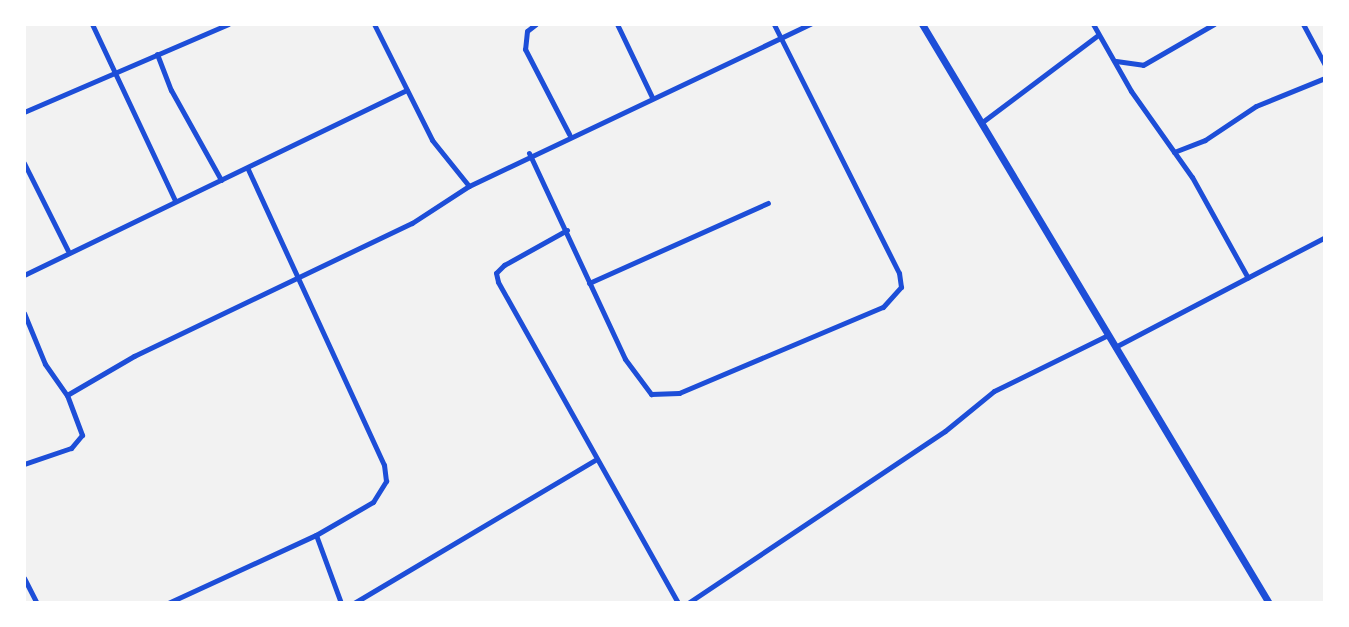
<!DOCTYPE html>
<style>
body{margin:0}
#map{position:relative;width:1349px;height:627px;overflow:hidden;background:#f2f2f2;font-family:"Nunito Sans",sans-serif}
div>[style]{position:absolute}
.minor>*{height:5px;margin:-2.5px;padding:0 2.5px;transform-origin:2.5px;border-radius:2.5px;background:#1d4ed8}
.secondary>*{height:7px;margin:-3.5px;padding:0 3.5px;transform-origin:3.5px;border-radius:3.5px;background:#1d4ed8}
span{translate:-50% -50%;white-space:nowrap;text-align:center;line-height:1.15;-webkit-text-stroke:7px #fff;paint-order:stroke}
.frame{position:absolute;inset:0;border:26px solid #fff;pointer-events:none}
</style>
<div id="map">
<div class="minor">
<i style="left:92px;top:24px;width:195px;rotate:64.8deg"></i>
<i style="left:374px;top:24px;width:130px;rotate:63.4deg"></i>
<i style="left:432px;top:140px;width:59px;rotate:51.2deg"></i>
<i style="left:469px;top:186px;width:378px;rotate:-25.4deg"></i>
<i style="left:536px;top:24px;width:11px;rotate:142deg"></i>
<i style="left:527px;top:31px;width:18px;rotate:96deg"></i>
<i style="left:525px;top:49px;width:96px;rotate:62.6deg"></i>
<i style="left:617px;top:24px;width:81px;rotate:64.4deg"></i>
<i style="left:1093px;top:24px;width:77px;rotate:60.4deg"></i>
<i style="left:1131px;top:91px;width:105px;rotate:54.7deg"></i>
<i style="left:1192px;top:177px;width:115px;rotate:61deg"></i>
<i style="left:1303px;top:24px;width:47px;rotate:61.8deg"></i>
<i style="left:157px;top:54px;width:39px;rotate:69deg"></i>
<i style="left:171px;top:90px;width:103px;rotate:60.9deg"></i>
<i style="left:1116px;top:61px;width:27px;rotate:8deg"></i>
<i style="left:1143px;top:65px;width:82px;rotate:-30deg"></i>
<i style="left:24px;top:112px;width:222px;rotate:-23.3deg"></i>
<i style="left:981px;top:123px;width:146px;rotate:-36.9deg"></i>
<i style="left:1174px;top:152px;width:33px;rotate:-21deg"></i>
<i style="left:1205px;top:140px;width:61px;rotate:-33.7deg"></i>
<i style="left:1256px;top:106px;width:74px;rotate:-22.1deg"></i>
<i style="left:529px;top:153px;width:227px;rotate:65deg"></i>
<i style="left:625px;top:359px;width:44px;rotate:53.4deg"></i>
<i style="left:651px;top:394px;width:28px;rotate:-2deg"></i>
<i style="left:679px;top:393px;width:221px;rotate:-22.9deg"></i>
<i style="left:883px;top:307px;width:27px;rotate:-48deg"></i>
<i style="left:901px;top:287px;width:14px;rotate:-98deg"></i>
<i style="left:899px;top:273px;width:279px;rotate:-116.7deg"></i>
<i style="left:24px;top:163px;width:98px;rotate:63.4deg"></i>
<i style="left:567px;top:230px;width:72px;rotate:150.9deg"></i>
<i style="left:504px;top:265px;width:11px;rotate:135deg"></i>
<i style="left:496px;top:273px;width:9px;rotate:77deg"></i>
<i style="left:498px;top:282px;width:368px;rotate:60.7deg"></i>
<i style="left:24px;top:275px;width:425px;rotate:-25.8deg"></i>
<i style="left:589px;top:283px;width:196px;rotate:-24.1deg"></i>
<i style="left:24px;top:313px;width:55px;rotate:67.6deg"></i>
<i style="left:45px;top:364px;width:38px;rotate:55deg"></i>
<i style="left:67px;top:395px;width:43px;rotate:69.4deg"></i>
<i style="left:82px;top:435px;width:17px;rotate:130deg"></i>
<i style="left:71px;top:448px;width:50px;rotate:161.2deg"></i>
<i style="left:1115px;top:347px;width:237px;rotate:-27.6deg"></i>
<i style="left:67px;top:395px;width:78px;rotate:-30.2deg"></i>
<i style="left:134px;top:356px;width:308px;rotate:-25.6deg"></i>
<i style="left:412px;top:223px;width:68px;rotate:-33deg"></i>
<i style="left:316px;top:535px;width:72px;rotate:69.8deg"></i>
<i style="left:24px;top:578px;width:28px;rotate:63deg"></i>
<i style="left:168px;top:603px;width:163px;rotate:-24.7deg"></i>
<i style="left:316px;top:535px;width:66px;rotate:-30.1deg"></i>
<i style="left:373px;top:502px;width:25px;rotate:-58deg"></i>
<i style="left:386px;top:481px;width:16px;rotate:-97deg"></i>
<i style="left:384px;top:465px;width:326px;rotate:-114.7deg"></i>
<i style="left:354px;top:603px;width:280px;rotate:-30.7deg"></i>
<i style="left:688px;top:603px;width:309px;rotate:-33.8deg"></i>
<i style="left:945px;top:431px;width:63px;rotate:-39.2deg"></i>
<i style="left:994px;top:391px;width:127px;rotate:-26.2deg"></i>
</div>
<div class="secondary">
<i style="left:922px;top:24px;width:675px;rotate:59.07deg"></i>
</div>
<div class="frame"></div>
</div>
